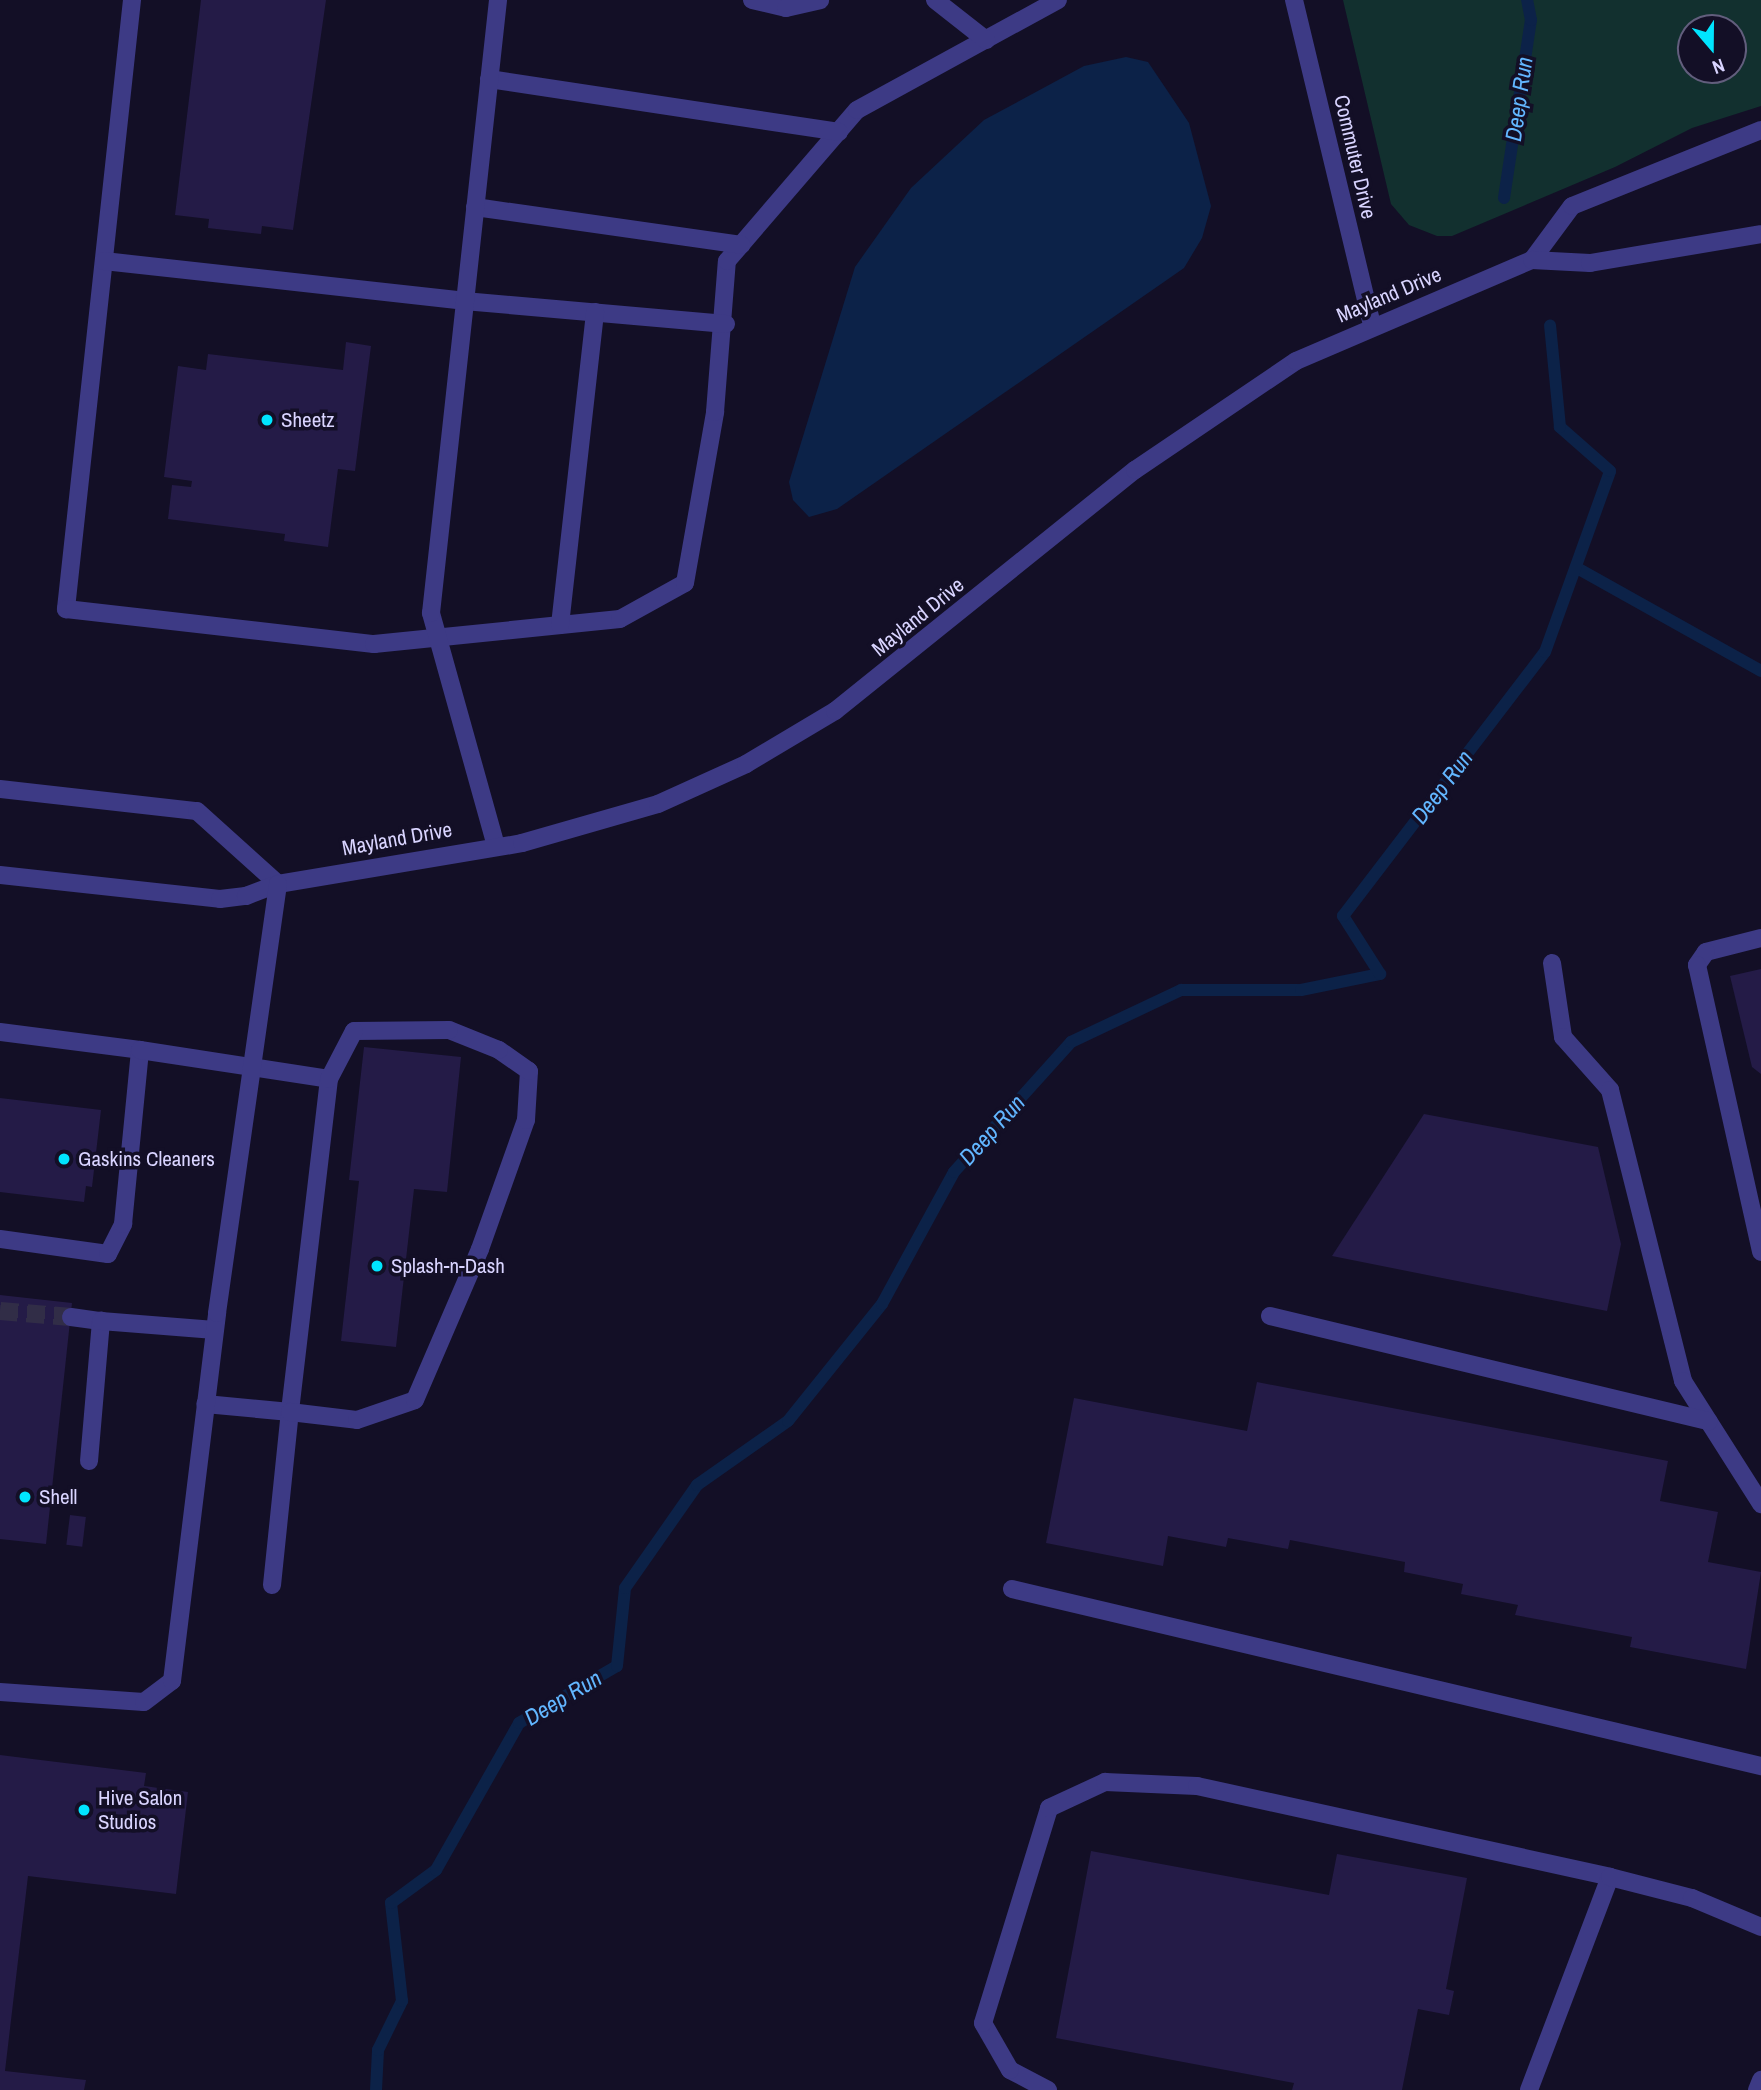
<!DOCTYPE html>
<style>
body{margin:0}
#map{position:relative;width:1761px;height:2090px;overflow:hidden;background:#130f26;font-family:"Archivo Narrow",sans-serif}
div>[style]{position:absolute}
.green>*{inset:0;background:#12302f}
.water>*{inset:0;background:#0c2248}
.stream>*{height:12px;margin:-6px;padding:0 6px;transform-origin:6px;border-radius:6px;background:#0c2248}
.building>*{inset:0;background:#241b47;transform-origin:0 0}
.minor-tunnel>*{height:18px;margin-top:-9px;transform-origin:0;background:repeating-linear-gradient(90deg,#312d47 0 18px,transparent 0 27px)}
.minor>*{height:18px;margin:-9px;padding:0 9px;transform-origin:9px;border-radius:9px;background:#3d3a85}
.dots>*{width:19px;height:19px;translate:-50% -50%;box-sizing:border-box;border:4px solid #130f26;border-radius:50%}
span{translate:-50% -50%;white-space:nowrap;text-align:center;line-height:1.15;-webkit-text-stroke:7px #130f26;paint-order:stroke}
.street-label{font-size:21px;color:#d9d4ff}
.poi-label{font-size:21px;color:#d9d4ff}
.left{translate:0 -50%;text-align:left}
.water-label{font-size:23px;color:#62b6ff;font-style:italic}
.north{position:absolute;left:1677px;top:14px;width:70px;height:70px;box-sizing:border-box;background:#130f26;border:2px solid #625e7d;border-radius:50%;rotate:160deg;font-size:19px;font-weight:700;line-height:28px;text-align:center;color:#d9d4ff}
.north::after{content:'';display:block;margin:auto;width:24px;height:32px;background:#00e5ff;clip-path:polygon(50% 0,100% 100%,50% 72%,0 100%)}
</style>
<div id="map">
<div class="green">
<i style="clip-path:polygon(evenodd,1343px 0,1761px 0,1761px 106px,1692px 128px,1615px 167px,1452px 236px,1437px 236px,1409px 225px,1391px 204px,1343px 0,1691px 28px,1733px 28px,1733px 70px,1691px 70px,1691px 28px)"></i>
</div>
<div class="water">
<i style="clip-path:polygon(1126px 57px,1148px 62px,1189px 123px,1211px 206px,1202px 238px,1184px 268px,837px 509px,809px 517px,793px 500px,789px 482px,855px 267px,911px 188px,984px 120px,1084px 66px)"></i>
</div>
<div class="stream">
<i style="left:1504px;top:198px;width:180px;rotate:-81.4deg"></i>
<i style="left:1531px;top:20px;width:20px;rotate:-101deg"></i>
<i style="left:1577px;top:568px;width:211px;rotate:29.2deg"></i>
<i style="left:376px;top:2090px;width:40px;rotate:-87.1deg"></i>
<i style="left:378px;top:2050px;width:55px;rotate:-63.9deg"></i>
<i style="left:402px;top:2001px;width:99px;rotate:-96.4deg"></i>
<i style="left:391px;top:1903px;width:56px;rotate:-36.3deg"></i>
<i style="left:436px;top:1870px;width:169px;rotate:-60.5deg"></i>
<i style="left:519px;top:1723px;width:113px;rotate:-30.2deg"></i>
<i style="left:617px;top:1666px;width:78px;rotate:-84.1deg"></i>
<i style="left:625px;top:1588px;width:126px;rotate:-55deg"></i>
<i style="left:697px;top:1485px;width:111px;rotate:-35.1deg"></i>
<i style="left:788px;top:1421px;width:150px;rotate:-51.2deg"></i>
<i style="left:882px;top:1304px;width:150px;rotate:-61.4deg"></i>
<i style="left:954px;top:1172px;width:175px;rotate:-48deg"></i>
<i style="left:1071px;top:1042px;width:122px;rotate:-25.3deg"></i>
<i style="left:1181px;top:990px;width:120px"></i>
<i style="left:1301px;top:990px;width:81px;rotate:-11.4deg"></i>
<i style="left:1380px;top:974px;width:69px;rotate:-122.5deg"></i>
<i style="left:1343px;top:916px;width:332px;rotate:-52.6deg"></i>
<i style="left:1545px;top:652px;width:192px;rotate:-70.2deg"></i>
<i style="left:1610px;top:471px;width:67px;rotate:-138.7deg"></i>
<i style="left:1560px;top:427px;width:102px;rotate:-95.6deg"></i>
</div>
<div class="building">
<i style="clip-path:polygon(201px 0,326px 0,293px 230px,262px 226px,261px 234px,208px 228px,209px 219px,175px 215px)"></i>
<i style="clip-path:polygon(346px 342px,371px 346px,355px 471px,338px 469px,328px 547px,284px 541px,285px 534px,168px 519px,172px 485px,191px 487px,192px 481px,164px 477px,178px 366px,206px 370px,208px 354px,343px 370px)"></i>
<i style="clip-path:polygon(1761px 969px,1761px 1074px,1752px 1067px,1730px 976px)"></i>
<i style="clip-path:polygon(364px 1047px,461px 1057px,447px 1192px,414px 1189px,396px 1347px,341px 1341px,359px 1181px,349px 1180px)"></i>
<i style="clip-path:polygon(0 1098px,101px 1110px,92px 1187px,86px 1186px,84px 1202px,0 1192px)"></i>
<i style="clip-path:polygon(1424px 1114px,1598px 1147px,1621px 1244px,1607px 1311px,1332px 1256px)"></i>
<i style="clip-path:polygon(0 1295px,72px 1303px,46px 1544px,0 1539px)"></i>
<i style="clip-path:polygon(1257px 1382px,1668px 1461px,1660px 1501px,1718px 1512px,1708px 1562px,1761px 1572px,1746px 1669px,1630px 1647px,1632px 1637px,1515px 1615px,1518px 1605px,1461px 1594px,1463px 1584px,1404px 1572px,1405px 1562px,1290px 1540px,1288px 1549px,1228px 1538px,1226px 1547px,1168px 1536px,1163px 1566px,1046px 1543px,1074px 1398px,1247px 1431px)"></i>
<i style="left:70px;top:1515px;width:16px;height:30px;rotate:7deg"></i>
<i style="clip-path:polygon(0 1755px,146px 1773px,144px 1786px,188px 1792px,176px 1894px,28px 1876px,5px 2071px,86px 2080px,84px 2090px,0 2090px)"></i>
<i style="clip-path:polygon(1091px 1851px,1329px 1895px,1337px 1854px,1467px 1878px,1446px 1989px,1454px 1991px,1449px 2015px,1418px 2009px,1402px 2090px,1292px 2090px,1294px 2083px,1056px 2038px)"></i>
</div>
<div class="minor-tunnel">
<i style="left:0;top:1311px;width:71px;rotate:4.8deg"></i>
</div>
<div class="minor">
<i style="left:132px;top:0;width:613px;rotate:96.19deg"></i>
<i style="left:66px;top:609px;width:310px;rotate:6.5deg"></i>
<i style="left:374px;top:644px;width:247px;rotate:-5.8deg"></i>
<i style="left:620px;top:619px;width:74px;rotate:-29deg"></i>
<i style="left:685px;top:583px;width:174px;rotate:-80deg"></i>
<i style="left:715px;top:412px;width:151px;rotate:-85.5deg"></i>
<i style="left:727px;top:261px;width:199px;rotate:-49.3deg"></i>
<i style="left:857px;top:110px;width:229px;rotate:-28.7deg"></i>
<i style="left:752px;top:0;width:35px;rotate:13deg"></i>
<i style="left:786px;top:8px;width:35px;rotate:-13deg"></i>
<i style="left:935px;top:0;width:65px;rotate:38.1deg"></i>
<i style="left:1294px;top:0;width:334px;rotate:76.5deg"></i>
<i style="left:489px;top:79px;width:354px;rotate:8.6deg"></i>
<i style="left:475px;top:207px;width:269px;rotate:8.1deg"></i>
<i style="left:1532px;top:260px;width:67px;rotate:-53.5deg"></i>
<i style="left:1572px;top:206px;width:204px;rotate:-21.9deg"></i>
<i style="left:104px;top:261px;width:362px;rotate:6.3deg"></i>
<i style="left:464px;top:301px;width:263px;rotate:5deg"></i>
<i style="left:560px;top:625px;width:315px;rotate:-83.6deg"></i>
<i style="left:0;top:789px;width:198px;rotate:6.4deg"></i>
<i style="left:197px;top:811px;width:109px;rotate:42deg"></i>
<i style="left:496px;top:846px;width:242px;rotate:-105.6deg"></i>
<i style="left:431px;top:613px;width:617px;rotate:-83.76deg"></i>
<i style="left:0;top:875px;width:221px;rotate:6.2deg"></i>
<i style="left:220px;top:899px;width:26px;rotate:-7deg"></i>
<i style="left:246px;top:896px;width:34px;rotate:-21deg"></i>
<i style="left:278px;top:884px;width:247px;rotate:-9.5deg"></i>
<i style="left:522px;top:843px;width:141px;rotate:-16deg"></i>
<i style="left:658px;top:804px;width:97px;rotate:-24.4deg"></i>
<i style="left:746px;top:764px;width:104px;rotate:-30.8deg"></i>
<i style="left:835px;top:711px;width:385px;rotate:-38.8deg"></i>
<i style="left:1135px;top:470px;width:194px;rotate:-34.1deg"></i>
<i style="left:1296px;top:361px;width:257px;rotate:-23.2deg"></i>
<i style="left:1532px;top:260px;width:58px;rotate:3deg"></i>
<i style="left:1590px;top:263px;width:173px;rotate:-9.6deg"></i>
<i style="left:1761px;top:938px;width:57px;rotate:165.7deg"></i>
<i style="left:1706px;top:952px;width:16px;rotate:125deg"></i>
<i style="left:1697px;top:965px;width:294px;rotate:77.4deg"></i>
<i style="left:1552px;top:963px;width:75px;rotate:81.5deg"></i>
<i style="left:1563px;top:1037px;width:71px;rotate:48.4deg"></i>
<i style="left:1610px;top:1090px;width:300px;rotate:75.9deg"></i>
<i style="left:1683px;top:1381px;width:146px;rotate:57.6deg"></i>
<i style="left:0;top:1032px;width:141px;rotate:7.3deg"></i>
<i style="left:0;top:1239px;width:109px;rotate:7.9deg"></i>
<i style="left:108px;top:1254px;width:34px;rotate:-63deg"></i>
<i style="left:123px;top:1224px;width:175px;rotate:-84.4deg"></i>
<i style="left:140px;top:1050px;width:191px;rotate:8.7deg"></i>
<i style="left:329px;top:1079px;width:335px;rotate:96.7deg"></i>
<i style="left:290px;top:1412px;width:85px;rotate:-174.6deg"></i>
<i style="left:1270px;top:1316px;width:451px;rotate:13.5deg"></i>
<i style="left:71px;top:1317px;width:30px;rotate:8deg"></i>
<i style="left:89px;top:1461px;width:141px;rotate:-85.1deg"></i>
<i style="left:101px;top:1321px;width:114px;rotate:4.5deg"></i>
<i style="left:272px;top:1585px;width:174px;rotate:-84.1deg"></i>
<i style="left:290px;top:1412px;width:67px;rotate:6.8deg"></i>
<i style="left:357px;top:1420px;width:61px;rotate:-19deg"></i>
<i style="left:415px;top:1400px;width:164px;rotate:-66.7deg"></i>
<i style="left:480px;top:1249px;width:137px;rotate:-70.4deg"></i>
<i style="left:526px;top:1120px;width:49px;rotate:-86.5deg"></i>
<i style="left:529px;top:1071px;width:37px;rotate:-145deg"></i>
<i style="left:499px;top:1050px;width:54px;rotate:-158.2deg"></i>
<i style="left:449px;top:1030px;width:95px;rotate:179.4deg"></i>
<i style="left:354px;top:1031px;width:54px;rotate:117.5deg"></i>
<i style="left:1012px;top:1589px;width:770px;rotate:13.3deg"></i>
<i style="left:0;top:1692px;width:144px;rotate:4deg"></i>
<i style="left:144px;top:1702px;width:35px;rotate:-37deg"></i>
<i style="left:172px;top:1681px;width:371px;rotate:-83deg"></i>
<i style="left:217px;top:1313px;width:433px;rotate:-81.9deg"></i>
<i style="left:1048px;top:2090px;width:43px;rotate:-152.2deg"></i>
<i style="left:1010px;top:2070px;width:54px;rotate:-119.9deg"></i>
<i style="left:983px;top:2023px;width:225px;rotate:-72.9deg"></i>
<i style="left:1049px;top:1808px;width:62px;rotate:-24.9deg"></i>
<i style="left:1105px;top:1782px;width:92px;rotate:2.5deg"></i>
<i style="left:1197px;top:1786px;width:423px;rotate:12.4deg"></i>
<i style="left:1529px;top:2090px;width:228px;rotate:-69.2deg"></i>
<i style="left:1610px;top:1877px;width:85px;rotate:14.4deg"></i>
<i style="left:1692px;top:1898px;width:75px;rotate:22.8deg"></i>
<i style="left:1757px;top:2090px;width:11px;rotate:-68deg"></i>
</div>
<div class="dots">
<i style="left:267px;top:420px;background:#00e5ff"></i>
<i style="left:64px;top:1159px;background:#00e5ff"></i>
<i style="left:377px;top:1266px;background:#00e5ff"></i>
<i style="left:25px;top:1497px;background:#00e5ff"></i>
<i style="left:84px;top:1810px;background:#00e5ff"></i>
</div>
<div class="street-label">
<span style="left:1355px;top:157px;rotate:77deg">Commuter Drive</span>
<span style="left:1389px;top:295px;rotate:-23deg">Mayland Drive</span>
<span style="left:918px;top:617px;rotate:-39deg">Mayland Drive</span>
<span style="left:397px;top:839px;rotate:-10deg">Mayland Drive</span>
</div>
<div class="poi-label">
<span class="left" style="left:281px;top:420px">Sheetz</span>
<span class="left" style="left:78px;top:1159px">Gaskins Cleaners</span>
<span class="left" style="left:391px;top:1266px">Splash-n-Dash</span>
<span class="left" style="left:39px;top:1497px">Shell</span>
<span class="left" style="left:98px;top:1810px">Hive Salon<br>Studios</span>
</div>
<div class="water-label">
<span style="left:1519px;top:99px;rotate:-82deg">Deep Run</span>
<span style="left:1442px;top:787px;rotate:-53deg">Deep Run</span>
<span style="left:992px;top:1130px;rotate:-48deg">Deep Run</span>
<span style="left:563px;top:1698px;rotate:-31deg">Deep Run</span>
</div>
<div class="north">N</div>
</div>
